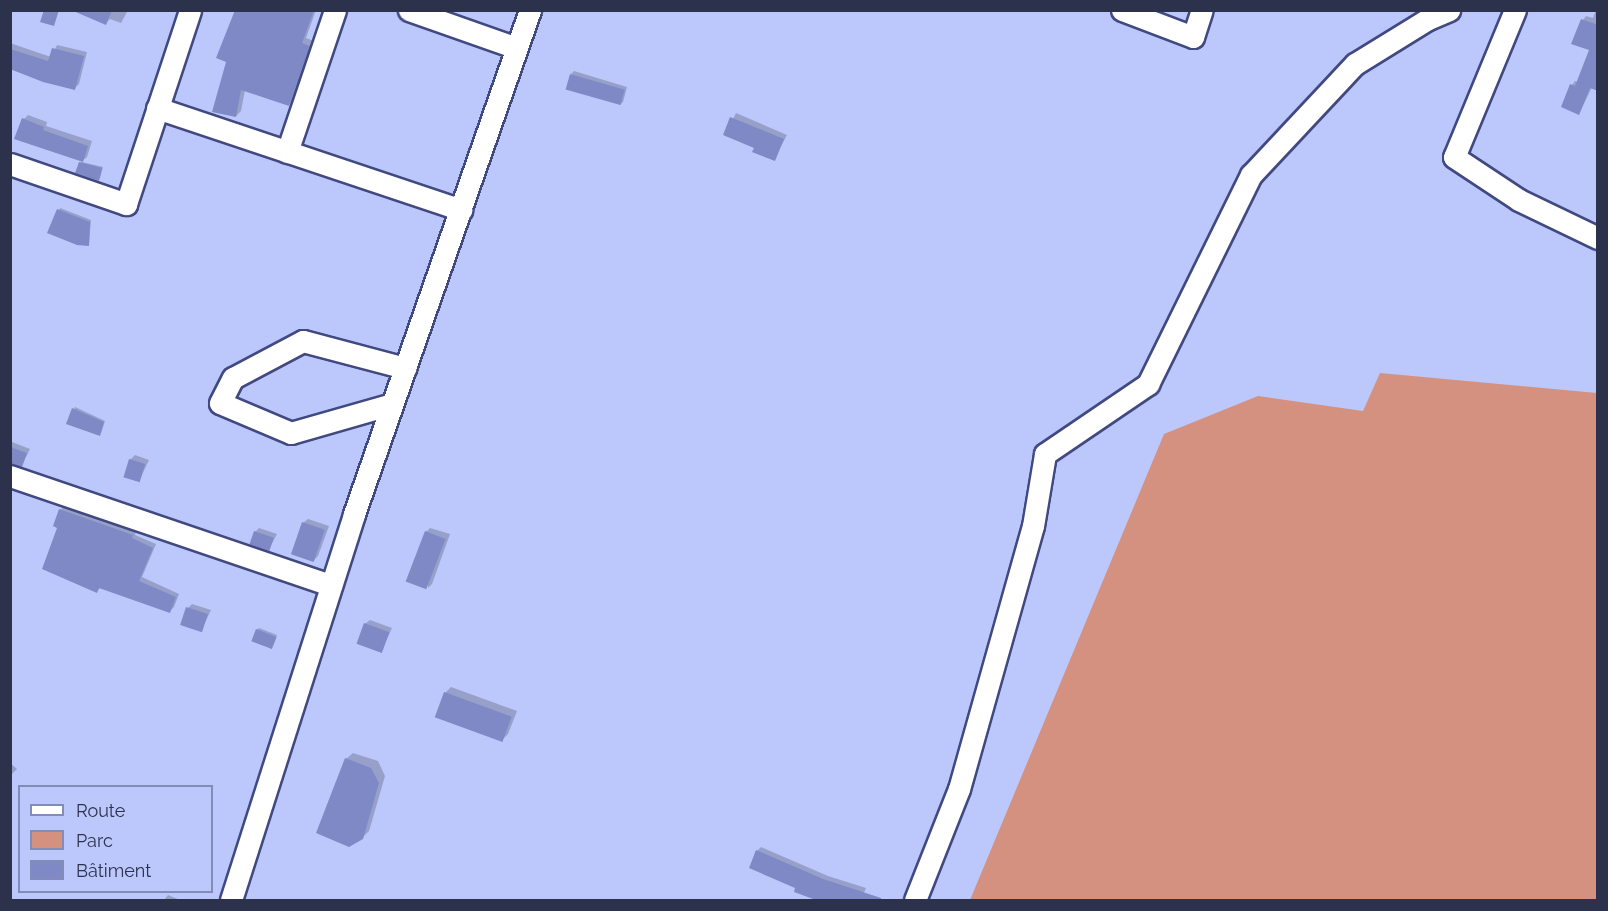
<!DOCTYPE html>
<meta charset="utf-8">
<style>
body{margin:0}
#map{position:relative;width:1608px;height:911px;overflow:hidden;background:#bcc8fc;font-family:Raleway,sans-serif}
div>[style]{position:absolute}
.green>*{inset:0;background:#d4917f}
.shadow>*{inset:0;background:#0003}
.building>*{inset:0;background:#7e89c6;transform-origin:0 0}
.roads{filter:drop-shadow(2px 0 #414981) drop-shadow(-2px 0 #414981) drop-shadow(0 2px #414981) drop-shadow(0 -2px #414981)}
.minor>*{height:21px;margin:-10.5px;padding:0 10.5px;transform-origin:10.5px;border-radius:10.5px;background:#fff}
span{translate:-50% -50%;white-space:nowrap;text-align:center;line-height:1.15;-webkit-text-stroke:4.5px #bcc8fc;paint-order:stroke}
.frame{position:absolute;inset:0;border:12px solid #2d324c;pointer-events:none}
.legend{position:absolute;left:18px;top:785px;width:195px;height:108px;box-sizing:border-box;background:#bcc8fc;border:2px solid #838cb6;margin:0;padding:8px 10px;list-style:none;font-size:18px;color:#2d324c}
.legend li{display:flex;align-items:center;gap:12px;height:30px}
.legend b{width:30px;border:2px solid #838cb6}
</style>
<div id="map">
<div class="green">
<i style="clip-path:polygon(1380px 373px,1597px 393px,1597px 900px,970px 900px,1164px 434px,1258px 396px,1363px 411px)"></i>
</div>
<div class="shadow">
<i style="clip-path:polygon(71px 10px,128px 10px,121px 23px,110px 19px,106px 23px)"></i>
<i style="clip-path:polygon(236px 10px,316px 10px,306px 38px,314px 41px,294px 99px,289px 104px,245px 90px,241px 111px,236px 116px)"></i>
<i style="clip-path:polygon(1596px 10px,1598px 89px,1592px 87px,1579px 114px,1563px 107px,1572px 85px,1575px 81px,1578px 82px,1591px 50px,1573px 43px,1583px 20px,1586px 16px,1593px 18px)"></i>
<i style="clip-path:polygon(10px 43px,51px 57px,57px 45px,87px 52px,79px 84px,75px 88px,10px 68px)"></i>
<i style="clip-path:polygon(574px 71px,627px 87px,623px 102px,620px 105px,571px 74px)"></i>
<i style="clip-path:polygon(736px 113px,787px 135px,774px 159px,756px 147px,725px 135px)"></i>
<i style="clip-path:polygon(28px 115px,47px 122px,46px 126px,92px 141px,87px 157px,82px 161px,24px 119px)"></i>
<i style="clip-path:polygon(82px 162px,103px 167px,100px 178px,98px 179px,80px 163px)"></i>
<i style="clip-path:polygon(60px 208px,91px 220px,89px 244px,49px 232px)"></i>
<i style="clip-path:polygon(75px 407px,105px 421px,101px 433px,68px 424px)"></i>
<i style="clip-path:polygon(12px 442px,30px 449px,22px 465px,10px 463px)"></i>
<i style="clip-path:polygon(135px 455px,149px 460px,139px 481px,130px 460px)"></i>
<i style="clip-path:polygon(64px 507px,136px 531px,135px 535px,156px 544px,142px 577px,179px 594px,174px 607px,170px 611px,101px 587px,97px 591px,59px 527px,60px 510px)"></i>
<i style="clip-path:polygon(308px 519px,329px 526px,318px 556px,314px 560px,303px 523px)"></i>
<i style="clip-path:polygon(259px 528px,277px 534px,269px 549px,255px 532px)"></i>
<i style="clip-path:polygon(430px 528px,450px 534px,432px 584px,428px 588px,426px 532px)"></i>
<i style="clip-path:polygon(192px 604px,211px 610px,201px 631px,188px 608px)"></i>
<i style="clip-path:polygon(370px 620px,392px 628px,381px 652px,365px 624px)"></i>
<i style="clip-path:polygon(259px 628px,277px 635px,273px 646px,257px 630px)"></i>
<i style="clip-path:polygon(451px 687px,517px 711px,508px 734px,502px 740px,445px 693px)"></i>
<i style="clip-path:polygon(353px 753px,378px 761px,385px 776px,369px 831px,362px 838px,346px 759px)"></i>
<i style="clip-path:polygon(10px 763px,17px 769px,10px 776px)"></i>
<i style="clip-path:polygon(761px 847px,828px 876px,866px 888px,861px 900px,818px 900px,797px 887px,757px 851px)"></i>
<i style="clip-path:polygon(168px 895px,180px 900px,164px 900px)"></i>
</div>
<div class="building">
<i style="clip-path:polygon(44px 10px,59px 10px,54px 26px,40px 22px)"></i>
<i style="clip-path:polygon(71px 10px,112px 10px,106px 25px)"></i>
<i style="clip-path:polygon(235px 10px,314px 10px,302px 43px,310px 46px,289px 106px,241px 90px,236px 117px,212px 112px,226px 62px,216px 58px)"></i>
<i style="clip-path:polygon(1581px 19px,1598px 25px,1598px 91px,1590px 88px,1579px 115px,1561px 107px,1570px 84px,1575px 86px,1589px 50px,1571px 44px)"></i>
<i style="clip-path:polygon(52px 48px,84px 56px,75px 90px,43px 82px,10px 69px,10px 49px,48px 61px)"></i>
<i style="left:570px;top:74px;width:57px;height:16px;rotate:16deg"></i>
<i style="clip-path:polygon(730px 117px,784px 139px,775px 161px,752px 152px,754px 148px,723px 135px)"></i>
<i style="clip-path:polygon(22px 118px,44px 127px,43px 130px,88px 146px,83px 162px,14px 139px)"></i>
<i style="clip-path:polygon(79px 162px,102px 168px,99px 181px,75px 173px)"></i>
<i style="clip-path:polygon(57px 209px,90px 222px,89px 246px,77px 245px,47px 233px)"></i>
<i style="clip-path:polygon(72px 408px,104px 422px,100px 436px,66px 424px)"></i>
<i style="clip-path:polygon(10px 447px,27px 453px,22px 467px,10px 464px)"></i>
<i style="left:129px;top:459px;width:17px;height:19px;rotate:17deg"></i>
<i style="clip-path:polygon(59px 509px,133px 535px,132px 538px,153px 548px,139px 581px,176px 597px,170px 613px,99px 588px,97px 593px,42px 569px,57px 528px,53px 526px)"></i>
<i style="left:302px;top:522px;width:24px;height:34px;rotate:19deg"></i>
<i style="left:254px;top:531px;width:21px;height:14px;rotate:19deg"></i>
<i style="left:425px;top:531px;width:22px;height:54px;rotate:21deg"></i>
<i style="left:186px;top:607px;width:23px;height:19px;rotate:18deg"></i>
<i style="left:364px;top:623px;width:27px;height:22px;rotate:20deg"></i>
<i style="left:256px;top:629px;width:22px;height:13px;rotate:21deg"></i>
<i style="left:444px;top:692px;width:72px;height:27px;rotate:20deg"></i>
<i style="clip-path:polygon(345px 758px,371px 768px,379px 783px,363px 839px,349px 847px,316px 833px)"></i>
<i style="clip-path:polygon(756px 850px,823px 879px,881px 898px,881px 900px,816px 900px,794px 892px,795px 888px,749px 868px)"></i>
</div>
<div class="roads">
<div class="minor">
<i style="left:409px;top:10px;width:114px;rotate:19.4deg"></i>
<i style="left:1122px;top:10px;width:76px;rotate:20.8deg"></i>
<i style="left:1193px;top:37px;width:28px;rotate:-72deg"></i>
<i style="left:1515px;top:10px;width:159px;rotate:112.5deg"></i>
<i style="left:1454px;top:157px;width:78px;rotate:33.5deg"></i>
<i style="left:1519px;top:200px;width:88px;rotate:25.7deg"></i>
<i style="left:157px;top:108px;width:321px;rotate:18.5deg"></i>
<i style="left:287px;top:152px;width:150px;rotate:-71.3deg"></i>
<i style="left:10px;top:164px;width:123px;rotate:19deg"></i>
<i style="left:126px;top:204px;width:204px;rotate:-71.7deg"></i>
<i style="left:392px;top:404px;width:105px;rotate:164deg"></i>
<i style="left:291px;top:433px;width:77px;rotate:-157.1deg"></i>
<i style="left:220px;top:403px;width:28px;rotate:-63deg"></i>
<i style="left:233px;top:378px;width:79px;rotate:-27.9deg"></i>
<i style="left:303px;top:341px;width:106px;rotate:14.8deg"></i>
<i style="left:10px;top:476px;width:339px;rotate:18.8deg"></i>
<i style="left:231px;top:900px;width:405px;rotate:-72.3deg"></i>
<i style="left:354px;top:514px;width:534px;rotate:-70.75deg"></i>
<i style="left:915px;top:900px;width:119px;rotate:-68.4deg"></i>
<i style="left:959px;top:789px;width:273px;rotate:-74.3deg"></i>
<i style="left:1033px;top:526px;width:73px;rotate:-80.5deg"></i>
<i style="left:1045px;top:454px;width:125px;rotate:-34.2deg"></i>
<i style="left:1148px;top:384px;width:233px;rotate:-63.8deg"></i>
<i style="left:1251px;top:175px;width:152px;rotate:-46.9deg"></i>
<i style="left:1355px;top:64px;width:86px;rotate:-31.7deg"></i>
<i style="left:1428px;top:19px;width:23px;rotate:-23deg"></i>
</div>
</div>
<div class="frame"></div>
<ul class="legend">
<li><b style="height:8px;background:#fff"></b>Route</li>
<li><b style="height:16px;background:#d4917f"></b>Parc</li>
<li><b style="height:16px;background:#7e89c6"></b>Bâtiment</li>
</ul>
</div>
